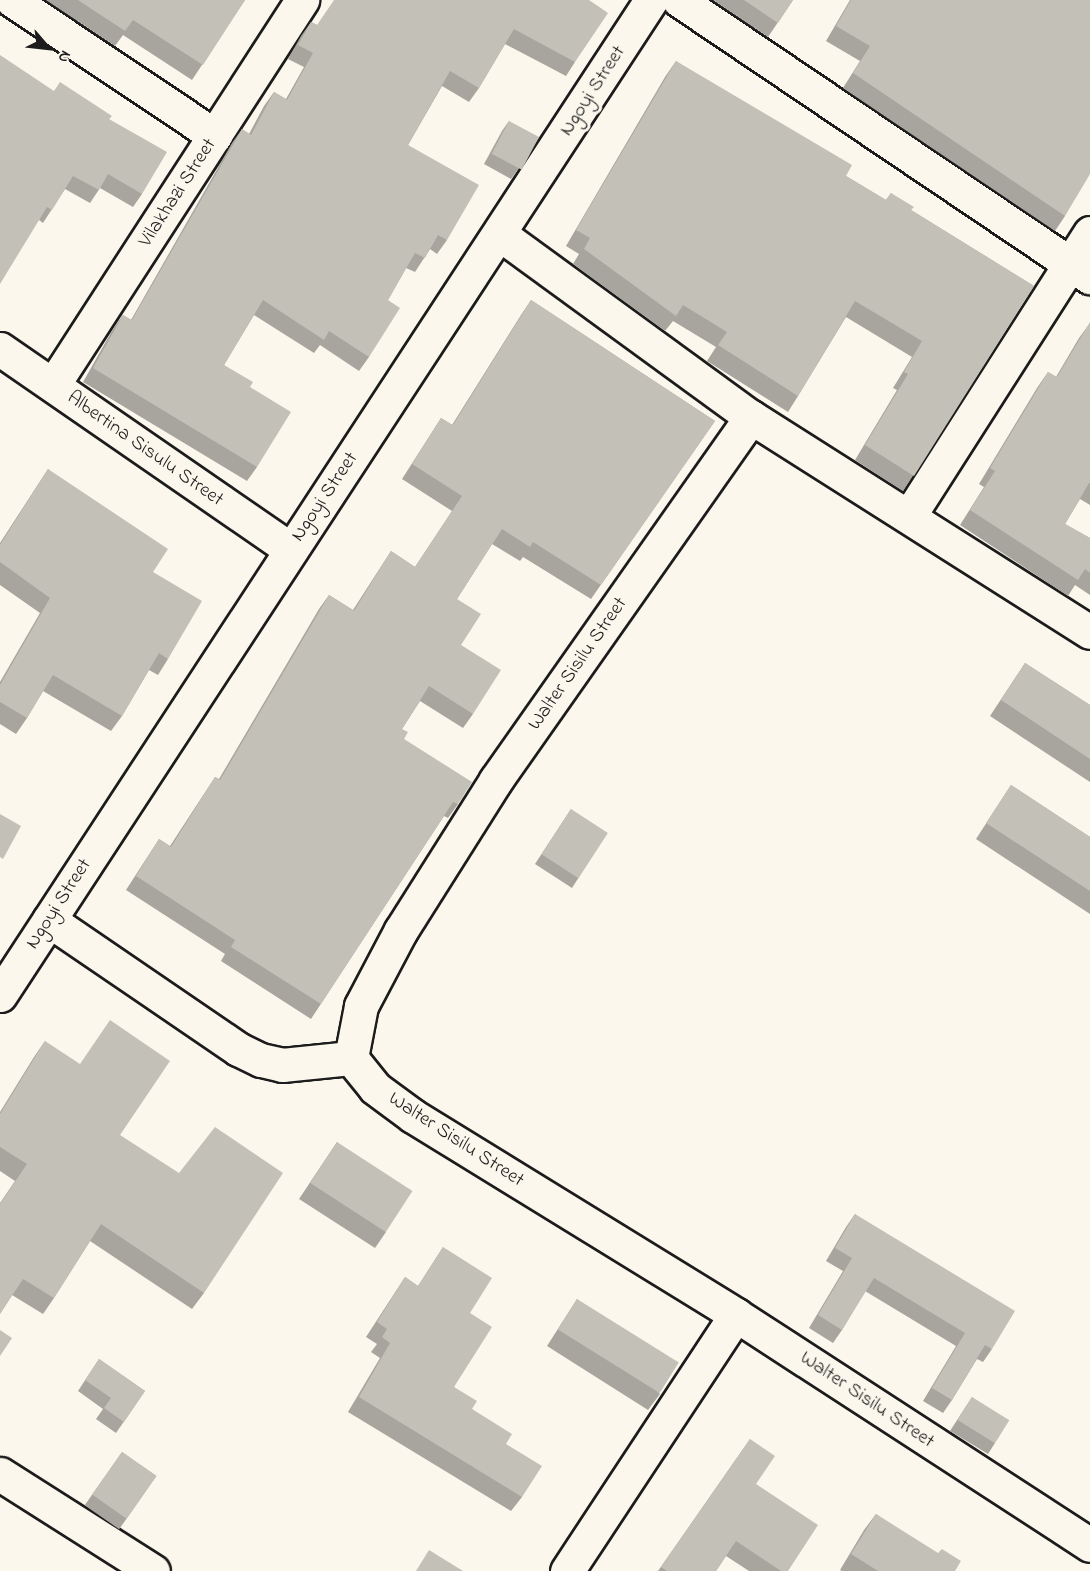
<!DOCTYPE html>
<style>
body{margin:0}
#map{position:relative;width:1090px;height:1571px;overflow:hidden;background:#fbf7ec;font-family:"Indie Flower",sans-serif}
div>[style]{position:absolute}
.roads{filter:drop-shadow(2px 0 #1c1c1c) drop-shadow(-2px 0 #1c1c1c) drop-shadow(0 2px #1c1c1c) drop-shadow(0 -2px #1c1c1c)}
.minor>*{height:33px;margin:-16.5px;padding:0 16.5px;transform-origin:16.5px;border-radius:16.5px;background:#fbf7ec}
.wall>*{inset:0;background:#a8a59e;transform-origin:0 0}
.building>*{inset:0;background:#c3c0b8;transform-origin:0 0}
span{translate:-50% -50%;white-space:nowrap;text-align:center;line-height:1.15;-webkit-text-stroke:6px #fbf7ec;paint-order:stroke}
.street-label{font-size:20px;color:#1c1c1c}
.north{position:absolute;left:18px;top:18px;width:60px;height:60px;-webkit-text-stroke:4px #fbf7ec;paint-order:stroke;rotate:118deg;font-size:16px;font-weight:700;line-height:24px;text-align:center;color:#1c1c1c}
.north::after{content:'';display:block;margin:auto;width:21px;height:27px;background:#1c1c1c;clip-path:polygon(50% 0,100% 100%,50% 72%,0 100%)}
</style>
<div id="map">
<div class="roads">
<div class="minor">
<i style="left:12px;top:0;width:244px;rotate:33.8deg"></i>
<i style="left:679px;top:0;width:496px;rotate:34deg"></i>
<i style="left:501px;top:235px;width:309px;rotate:36.1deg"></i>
<i style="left:751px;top:417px;width:401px;rotate:32.4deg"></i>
<i style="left:0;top:349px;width:352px;rotate:34.6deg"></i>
<i style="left:53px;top:385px;width:459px;rotate:-57.1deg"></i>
<i style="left:751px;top:417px;width:444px;rotate:125.1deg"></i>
<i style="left:496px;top:780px;width:178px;rotate:122.3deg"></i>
<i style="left:401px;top:930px;width:86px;rotate:117.8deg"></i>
<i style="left:361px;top:1006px;width:53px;rotate:100.9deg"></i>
<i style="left:351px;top:1058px;width:38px;rotate:51deg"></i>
<i style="left:375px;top:1088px;width:47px;rotate:36.4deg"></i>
<i style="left:413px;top:1116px;width:379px;rotate:31.6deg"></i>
<i style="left:736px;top:1315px;width:422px;rotate:33deg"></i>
<i style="left:909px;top:516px;width:336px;rotate:-57.4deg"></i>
<i style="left:49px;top:920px;width:229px;rotate:34.3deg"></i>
<i style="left:238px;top:1049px;width:25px;rotate:26deg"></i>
<i style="left:261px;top:1060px;width:22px;rotate:13deg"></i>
<i style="left:282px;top:1065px;width:69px;rotate:-5.8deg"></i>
<i style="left:0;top:995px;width:1189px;rotate:-56.8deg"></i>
<i style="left:0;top:1474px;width:181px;rotate:32.4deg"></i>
<i style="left:567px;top:1571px;width:307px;rotate:-56.6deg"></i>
</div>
</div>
<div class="wall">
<i style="clip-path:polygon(46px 0,245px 0,192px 80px,123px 35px,115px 46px)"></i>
<i style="clip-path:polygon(573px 0,575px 62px,566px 76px,505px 44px,479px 88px,469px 102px,442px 86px,408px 145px,447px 240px,437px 254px,430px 249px,415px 272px,406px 268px,388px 300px,369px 357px,359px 371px,320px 345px,314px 353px,254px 315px,224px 365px,250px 387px,257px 467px,247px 481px,83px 382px,113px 329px,123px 315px,131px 320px,232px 143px,242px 129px,249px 134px,264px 106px,274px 92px,286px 99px,304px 67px,288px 59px,301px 36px,311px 22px,317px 25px)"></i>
<i style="clip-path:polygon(713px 0,793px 0,768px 37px)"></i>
<i style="clip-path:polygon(850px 0,1090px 0,1065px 216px,1055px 231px,843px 88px,860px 61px,826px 41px)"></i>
<i style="clip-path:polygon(676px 61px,846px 176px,886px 200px,891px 193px,911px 210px,1034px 286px,903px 491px,855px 460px,897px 390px,893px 388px,912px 357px,846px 317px,798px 396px,788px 412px,707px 361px,716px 347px,673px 321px,665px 331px,573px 264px,579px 254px,566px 246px,665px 77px)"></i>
<i style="clip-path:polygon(54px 91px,109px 119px,142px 194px,133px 207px,100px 188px,90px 203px,65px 189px,43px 223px,39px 220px)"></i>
<i style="clip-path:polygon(509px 121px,519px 168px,511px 179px,484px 164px,502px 131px)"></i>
<i style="clip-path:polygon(531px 300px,715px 421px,591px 599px,523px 557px,520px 561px,492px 544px,457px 599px,461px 645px,473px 714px,463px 728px,420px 701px,402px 729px,404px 739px,458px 804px,448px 818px,444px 816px,311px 1019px,221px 961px,225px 954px,126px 890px,159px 839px,170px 846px,215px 777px,219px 779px,319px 609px,329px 595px,353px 610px,391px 551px,415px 567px,452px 511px,402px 479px,441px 418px,452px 425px,521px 315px)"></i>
<i style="clip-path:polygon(1090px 323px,1090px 505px,1080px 499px,1065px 524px,1090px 538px,1090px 595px,1075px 585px,1068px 596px,960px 525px,984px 487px,979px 484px,1037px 388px,1048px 372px,1056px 377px,1079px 338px)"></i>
<i style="clip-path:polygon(48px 469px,153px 572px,168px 659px,158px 675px,149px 670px,122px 716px,111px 731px,43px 691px,27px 718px,16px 734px,0 724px,0 682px,40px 613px,0 585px,0 543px)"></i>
<i style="clip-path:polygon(1025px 663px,1090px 705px,1090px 782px,990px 716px)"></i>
<i style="clip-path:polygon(1011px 785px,1090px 837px,1090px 914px,976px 839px)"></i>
<i style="clip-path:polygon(571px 809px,579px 877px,572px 888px,535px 864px)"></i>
<i style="clip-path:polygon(45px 1041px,120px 1135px,204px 1293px,192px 1309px,90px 1241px,54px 1298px,43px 1314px,12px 1295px,0 1314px,0 1203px,15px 1181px,0 1171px,0 1112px,34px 1057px)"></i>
<i style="clip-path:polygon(337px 1142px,386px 1232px,375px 1248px,299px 1199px)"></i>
<i style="clip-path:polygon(855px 1214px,992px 1349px,983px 1362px,977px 1359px,952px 1400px,943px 1413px,923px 1401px,956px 1346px,865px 1291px,842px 1330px,833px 1343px,809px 1328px,843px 1271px,826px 1261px,846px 1227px)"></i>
<i style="clip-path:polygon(443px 1247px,470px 1313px,454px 1387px,472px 1409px,506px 1444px,522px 1497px,511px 1511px,348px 1412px,380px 1358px,371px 1352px,377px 1344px,366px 1337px,405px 1277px,418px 1286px)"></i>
<i style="clip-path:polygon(577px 1299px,660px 1394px,648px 1410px,547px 1346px)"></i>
<i style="clip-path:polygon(99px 1359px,145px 1391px,116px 1433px,96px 1419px,103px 1409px,78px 1391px)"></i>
<i style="clip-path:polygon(972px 1397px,995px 1443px,988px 1454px,950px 1431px)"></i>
<i style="clip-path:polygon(750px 1439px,756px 1484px,788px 1571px,749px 1571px,726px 1556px,716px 1571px,658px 1571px)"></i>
<i style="left:122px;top:1452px;width:42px;height:65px;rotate:35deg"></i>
<i style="clip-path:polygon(876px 1514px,955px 1571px,842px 1571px,840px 1570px,864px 1530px)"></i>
</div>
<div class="building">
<i style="clip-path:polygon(78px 0,245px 0,203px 65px,133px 20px,125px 31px)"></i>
<i style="clip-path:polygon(334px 0,589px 0,608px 13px,575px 62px,514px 29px,479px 88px,450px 71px,408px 145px,479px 185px,447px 240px,438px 235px,425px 258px,415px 253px,388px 300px,400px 308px,369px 357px,329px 331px,324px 340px,263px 300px,224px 365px,253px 382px,250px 387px,291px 412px,257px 467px,93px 368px,123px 315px,132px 320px,242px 129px,251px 135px,274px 92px,287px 100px,313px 53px,298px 45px,311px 22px,317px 25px)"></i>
<i style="clip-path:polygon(744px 0,793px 0,778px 23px)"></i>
<i style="clip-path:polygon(851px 0,1090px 0,1090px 174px,1065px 216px,853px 73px,870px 46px,836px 26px)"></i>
<i style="clip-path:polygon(0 55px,54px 91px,60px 82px,112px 116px,109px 119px,167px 152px,142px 194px,108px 174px,99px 190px,73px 176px,52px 210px,47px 207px,0 284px)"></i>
<i style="clip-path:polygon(676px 61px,852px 165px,846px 176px,886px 200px,891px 193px,914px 207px,911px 210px,1034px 286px,914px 476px,865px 445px,908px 374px,904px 372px,922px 341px,855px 301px,798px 396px,718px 345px,727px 332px,683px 305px,676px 316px,584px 249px,590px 238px,576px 230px)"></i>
<i style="left:509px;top:121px;width:34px;height:37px;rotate:28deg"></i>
<i style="clip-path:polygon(531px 300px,715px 421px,601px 585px,533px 542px,530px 547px,502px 529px,457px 599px,481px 614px,461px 645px,501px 670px,473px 714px,429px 686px,402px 729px,408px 732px,404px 739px,472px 782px,458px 804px,453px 802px,321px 1004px,231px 947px,235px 940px,136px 876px,159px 839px,171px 847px,215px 777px,220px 780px,329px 595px,354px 611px,391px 551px,415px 567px,462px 496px,412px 464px,441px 418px,453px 425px)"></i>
<i style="clip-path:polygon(1090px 322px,1090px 483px,1089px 483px,1065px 524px,1090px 538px,1090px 573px,1085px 569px,1078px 580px,970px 510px,995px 471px,990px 468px,1048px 372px,1057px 377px)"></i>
<i style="clip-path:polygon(48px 469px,168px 549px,153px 572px,202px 601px,168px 659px,159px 653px,122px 716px,53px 675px,27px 718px,0 702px,0 685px,50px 598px,0 562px,0 545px)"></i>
<i style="clip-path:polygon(1025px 663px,1090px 705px,1090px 759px,1001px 700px)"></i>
<i style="clip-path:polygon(1011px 785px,1090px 837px,1090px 891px,986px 823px)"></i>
<i style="left:571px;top:809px;width:44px;height:54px;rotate:33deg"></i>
<i style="clip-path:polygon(0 814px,21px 826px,3px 859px,0 857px)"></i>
<i style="clip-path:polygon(110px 1020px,170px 1061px,120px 1135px,179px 1173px,215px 1127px,283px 1173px,204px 1293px,101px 1224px,54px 1298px,23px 1279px,0 1314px,0 1204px,27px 1164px,0 1147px,0 1114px,45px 1041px,80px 1064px)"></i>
<i style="left:337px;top:1142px;width:90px;height:49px;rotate:33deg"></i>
<i style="clip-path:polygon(855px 1214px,1015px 1311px,992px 1349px,985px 1345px,952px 1400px,932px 1388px,965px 1333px,874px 1278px,842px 1330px,818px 1315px,852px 1258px,835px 1248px)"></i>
<i style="clip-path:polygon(443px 1247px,492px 1278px,470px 1313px,492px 1327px,454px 1387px,477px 1401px,472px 1409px,512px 1434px,506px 1444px,542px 1466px,522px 1497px,359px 1397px,390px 1343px,382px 1337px,387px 1329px,377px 1322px,405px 1277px,418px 1286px)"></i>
<i style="left:577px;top:1299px;width:120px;height:36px;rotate:32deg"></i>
<i style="clip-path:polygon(0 1330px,12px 1338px,0 1356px)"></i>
<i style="clip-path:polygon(99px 1359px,145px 1391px,124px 1422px,104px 1408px,111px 1398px,85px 1380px)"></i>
<i style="left:972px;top:1397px;width:44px;height:27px;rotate:32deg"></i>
<i style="clip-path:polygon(750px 1439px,775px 1456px,756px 1484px,818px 1525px,788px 1571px,781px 1571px,736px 1541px,716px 1571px,667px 1571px,661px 1567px)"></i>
<i style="left:122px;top:1452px;width:42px;height:52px;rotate:35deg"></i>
<i style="clip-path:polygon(876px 1514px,938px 1553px,942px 1549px,961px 1561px,955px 1571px,878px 1571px,851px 1554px)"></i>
<i style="clip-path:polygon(429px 1550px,463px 1571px,416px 1571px)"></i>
</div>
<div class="street-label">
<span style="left:593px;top:91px;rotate:-57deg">Ngoyi Street</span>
<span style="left:178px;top:193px;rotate:-57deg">Vilakhazi Street</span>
<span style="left:145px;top:449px;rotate:35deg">Albertina Sisulu Street</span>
<span style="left:325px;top:497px;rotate:-56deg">Ngoyi Street</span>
<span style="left:578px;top:664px;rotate:-55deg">Walter Sisilu Street</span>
<span style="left:59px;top:904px;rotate:-57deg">Ngoyi Street</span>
<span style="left:456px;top:1140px;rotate:33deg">Walter Sisilu Street</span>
<span style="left:867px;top:1400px;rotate:34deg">Walter Sisilu Street</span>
</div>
<div class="north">N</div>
</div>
